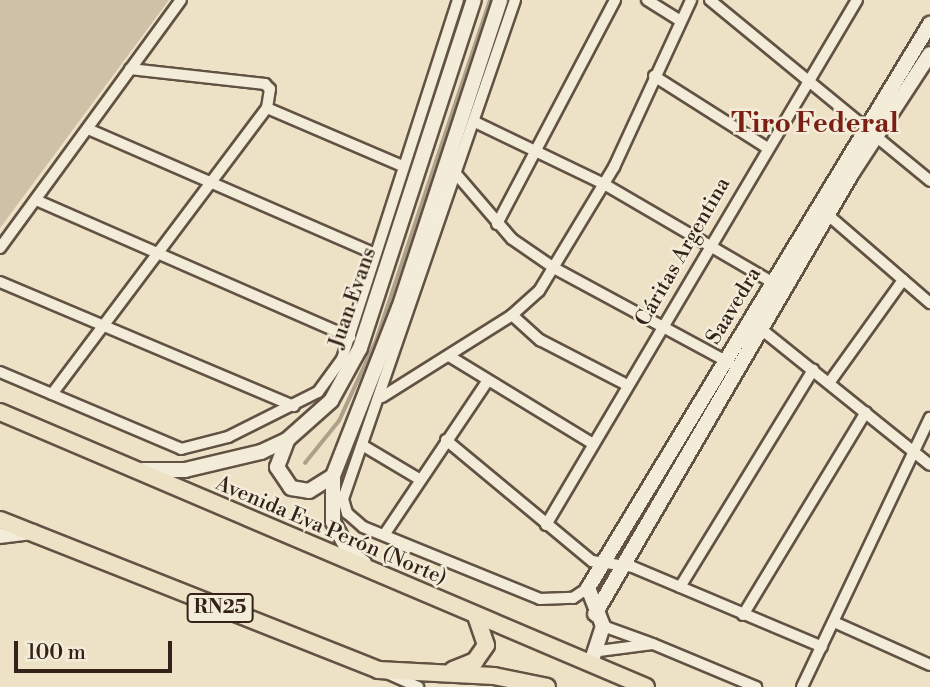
<!DOCTYPE html>
<meta charset="utf-8">
<style>
body{margin:0}
#map{position:relative;width:930px;height:687px;overflow:hidden;background:#ede2c5;font-family:"Libre Bodoni",serif}
div>[style]{position:absolute}
.green>*{inset:0;background:#cec1a8}
.stream>*{height:3.5px;margin:-1.75px;padding:0 1.75px;transform-origin:1.75px;border-radius:1.75px;background:#aea18b}
.roads{filter:drop-shadow(2px 0 #625244) drop-shadow(-2px 0 #625244) drop-shadow(0 2px #625244) drop-shadow(0 -2px #625244)}
.street>*{height:10px;margin:-5px;padding:0 5px;transform-origin:5px;border-radius:5px;background:#f3ecd9}
.secondary>*{height:14px;margin:-7px;padding:0 7px;transform-origin:7px;border-radius:7px;background:#f3ecd9}
.primary>*{height:16px;margin:-8px;padding:0 8px;transform-origin:8px;border-radius:8px;background:#ede2c5}
span{translate:-50% -50%;white-space:nowrap;text-align:center;line-height:1.15;-webkit-text-stroke:5px #f3ecd9;paint-order:stroke}
.shield-label span{padding:2px 5px;background:#f3ecd9;border:2px solid;border-radius:5px;-webkit-text-stroke-width:0}
.shield-label{font-size:19px;color:#342219;font-weight:700}
.street-label{font-size:21px;color:#342219}
.district-label{font-size:28px;color:#7a1f14;font-weight:700}
.scale{position:absolute;left:14px;top:641px;width:158px;height:32px;box-sizing:border-box;border:4px solid #342219;border-top:0;padding-left:9px;font-size:21px;line-height:24px;white-space:nowrap;color:#342219;-webkit-text-stroke:5px #f3ecd9;paint-order:stroke}
</style>
<div id="map">
<div class="green">
<i style="clip-path:polygon(0 0,169px 0,0 228px)"></i>
</div>
<div class="stream">
<i style="left:305px;top:463px;width:54px;rotate:-51deg"></i>
<i style="left:339px;top:421px;width:88px;rotate:-65.2deg"></i>
<i style="left:376px;top:341px;width:360px;rotate:-71.5deg"></i>
</div>
<div class="roads">
<div class="street">
<i style="left:515px;top:0;width:528px;rotate:109.02deg"></i>
<i style="left:343px;top:499px;width:15px;rotate:74deg"></i>
<i style="left:347px;top:513px;width:21px;rotate:41deg"></i>
<i style="left:363px;top:527px;width:191px;rotate:22.1deg"></i>
<i style="left:540px;top:599px;width:33px;rotate:-2deg"></i>
<i style="left:573px;top:598px;width:18px;rotate:-34deg"></i>
<i style="left:647px;top:0;width:38px;rotate:32deg"></i>
<i style="left:710px;top:0;width:285px;rotate:39.4deg"></i>
<i style="left:130px;top:69px;width:136px;rotate:6.3deg"></i>
<i style="left:265px;top:84px;width:7px;rotate:45deg"></i>
<i style="left:270px;top:89px;width:19px;rotate:99deg"></i>
<i style="left:267px;top:108px;width:147px;rotate:23.2deg"></i>
<i style="left:654px;top:76px;width:133px;rotate:32.4deg"></i>
<i style="left:475px;top:122px;width:143px;rotate:25.7deg"></i>
<i style="left:604px;top:184px;width:200px;rotate:30.3deg"></i>
<i style="left:88px;top:129px;width:313px;rotate:23.5deg"></i>
<i style="left:457px;top:175px;width:84px;rotate:49.3deg"></i>
<i style="left:512px;top:239px;width:51px;rotate:34.6deg"></i>
<i style="left:554px;top:268px;width:200px;rotate:28.4deg"></i>
<i style="left:36px;top:200px;width:343px;rotate:23.6deg"></i>
<i style="left:828px;top:215px;width:135px;rotate:40.8deg"></i>
<i style="left:497px;top:224px;width:253px;rotate:-62.2deg"></i>
<i style="left:0;top:248px;width:307px;rotate:-53.9deg"></i>
<i style="left:0;top:282px;width:319px;rotate:22.9deg"></i>
<i style="left:512px;top:315px;width:38px;rotate:42deg"></i>
<i style="left:540px;top:340px;width:98px;rotate:27.3deg"></i>
<i style="left:756px;top:325px;width:223px;rotate:38.8deg"></i>
<i style="left:449px;top:356px;width:169px;rotate:31.4deg"></i>
<i style="left:0;top:372px;width:197px;rotate:23deg"></i>
<i style="left:181px;top:449px;width:49px;rotate:-14.3deg"></i>
<i style="left:228px;top:437px;width:101px;rotate:-26.6deg"></i>
<i style="left:318px;top:392px;width:41px;rotate:-54deg"></i>
<i style="left:342px;top:359px;width:377px;rotate:-72.1deg"></i>
<i style="left:829px;top:383px;width:127px;rotate:-54.3deg"></i>
<i style="left:52px;top:394px;width:358px;rotate:-53.1deg"></i>
<i style="left:382px;top:397px;width:154px;rotate:-32.2deg"></i>
<i style="left:512px;top:315px;width:36px;rotate:-42deg"></i>
<i style="left:539px;top:291px;width:145px;rotate:-58.8deg"></i>
<i style="left:614px;top:167px;width:184px;rotate:-65.2deg"></i>
<i style="left:446px;top:440px;width:190px;rotate:39.7deg"></i>
<i style="left:592px;top:561px;width:41px;rotate:8.3deg"></i>
<i style="left:633px;top:567px;width:205px;rotate:22.9deg"></i>
<i style="left:362px;top:445px;width:66px;rotate:30.8deg"></i>
<i style="left:546px;top:525px;width:610px;rotate:-59.36deg"></i>
<i style="left:384px;top:535px;width:183px;rotate:-56.1deg"></i>
<i style="left:680px;top:587px;width:255px;rotate:-58.5deg"></i>
<i style="left:743px;top:615px;width:237px;rotate:-58.8deg"></i>
<i style="left:834px;top:622px;width:105px;rotate:24.1deg"></i>
<i style="left:603px;top:626px;width:50px;rotate:19.9deg"></i>
<i style="left:599px;top:651px;width:54px;rotate:-7.4deg"></i>
<i style="left:653px;top:644px;width:112px;rotate:22.7deg"></i>
<i style="left:389px;top:674px;width:32px;rotate:24deg"></i>
<i style="left:802px;top:687px;width:298px;rotate:-64.6deg"></i>
</div>
<div class="secondary">
<i style="left:287px;top:441px;width:28px;rotate:111deg"></i>
<i style="left:277px;top:467px;width:25px;rotate:56deg"></i>
<i style="left:291px;top:488px;width:18px;rotate:9deg"></i>
<i style="left:309px;top:491px;width:28px;rotate:-32deg"></i>
<i style="left:143px;top:470px;width:42px"></i>
<i style="left:185px;top:470px;width:78px;rotate:-13.3deg"></i>
<i style="left:261px;top:452px;width:29px;rotate:-25deg"></i>
<i style="left:287px;top:440px;width:59px;rotate:-41.6deg"></i>
<i style="left:331px;top:401px;width:60px;rotate:-61.3deg"></i>
<i style="left:360px;top:348px;width:366px;rotate:-71.9deg"></i>
<i style="left:0;top:536px;width:33px;rotate:-7deg"></i>
<i style="left:364px;top:563px;width:19px;rotate:-144deg"></i>
<i style="left:349px;top:552px;width:34px;rotate:-118deg"></i>
<i style="left:333px;top:522px;width:46px;rotate:-90deg"></i>
<i style="left:333px;top:476px;width:180px;rotate:-68.6deg"></i>
<i style="left:399px;top:308px;width:324px;rotate:-71.8deg"></i>
<i style="left:595px;top:614px;width:510px;rotate:-59.77deg"></i>
<i style="left:852px;top:173px;width:142px;rotate:-56.8deg"></i>
<i style="left:591px;top:663px;width:39px;rotate:-72deg"></i>
<i style="left:603px;top:626px;width:41px;rotate:-111.5deg"></i>
<i style="left:588px;top:588px;width:660px;rotate:-58.77deg"></i>
</div>
<div class="primary">
<i style="left:0;top:412px;width:702px;rotate:23.06deg"></i>
<i style="left:0;top:520px;width:407px;rotate:21.6deg"></i>
<i style="left:378px;top:670px;width:116px;rotate:3deg"></i>
<i style="left:494px;top:676px;width:54px;rotate:11.7deg"></i>
<i style="left:453px;top:670px;width:24px;rotate:-22deg"></i>
<i style="left:475px;top:661px;width:19px;rotate:-55deg"></i>
<i style="left:486px;top:645px;width:31px;rotate:-109deg"></i>
</div>
</div>
<div class="shield-label">
<span style="left:220px;top:608px">RN25</span>
</div>
<div class="street-label">
<span style="left:683px;top:252px;rotate:-60deg">Cáritas Argentina</span>
<span style="left:353px;top:298px;rotate:-71deg">Juan Evans</span>
<span style="left:734px;top:306px;rotate:-59deg">Saavedra</span>
<span style="left:331px;top:531px;rotate:23deg">Avenida Eva Perón (Norte)</span>
</div>
<div class="district-label">
<span style="left:815px;top:124px">Tiro Federal</span>
</div>
<div class="scale">100 m</div>
</div>
